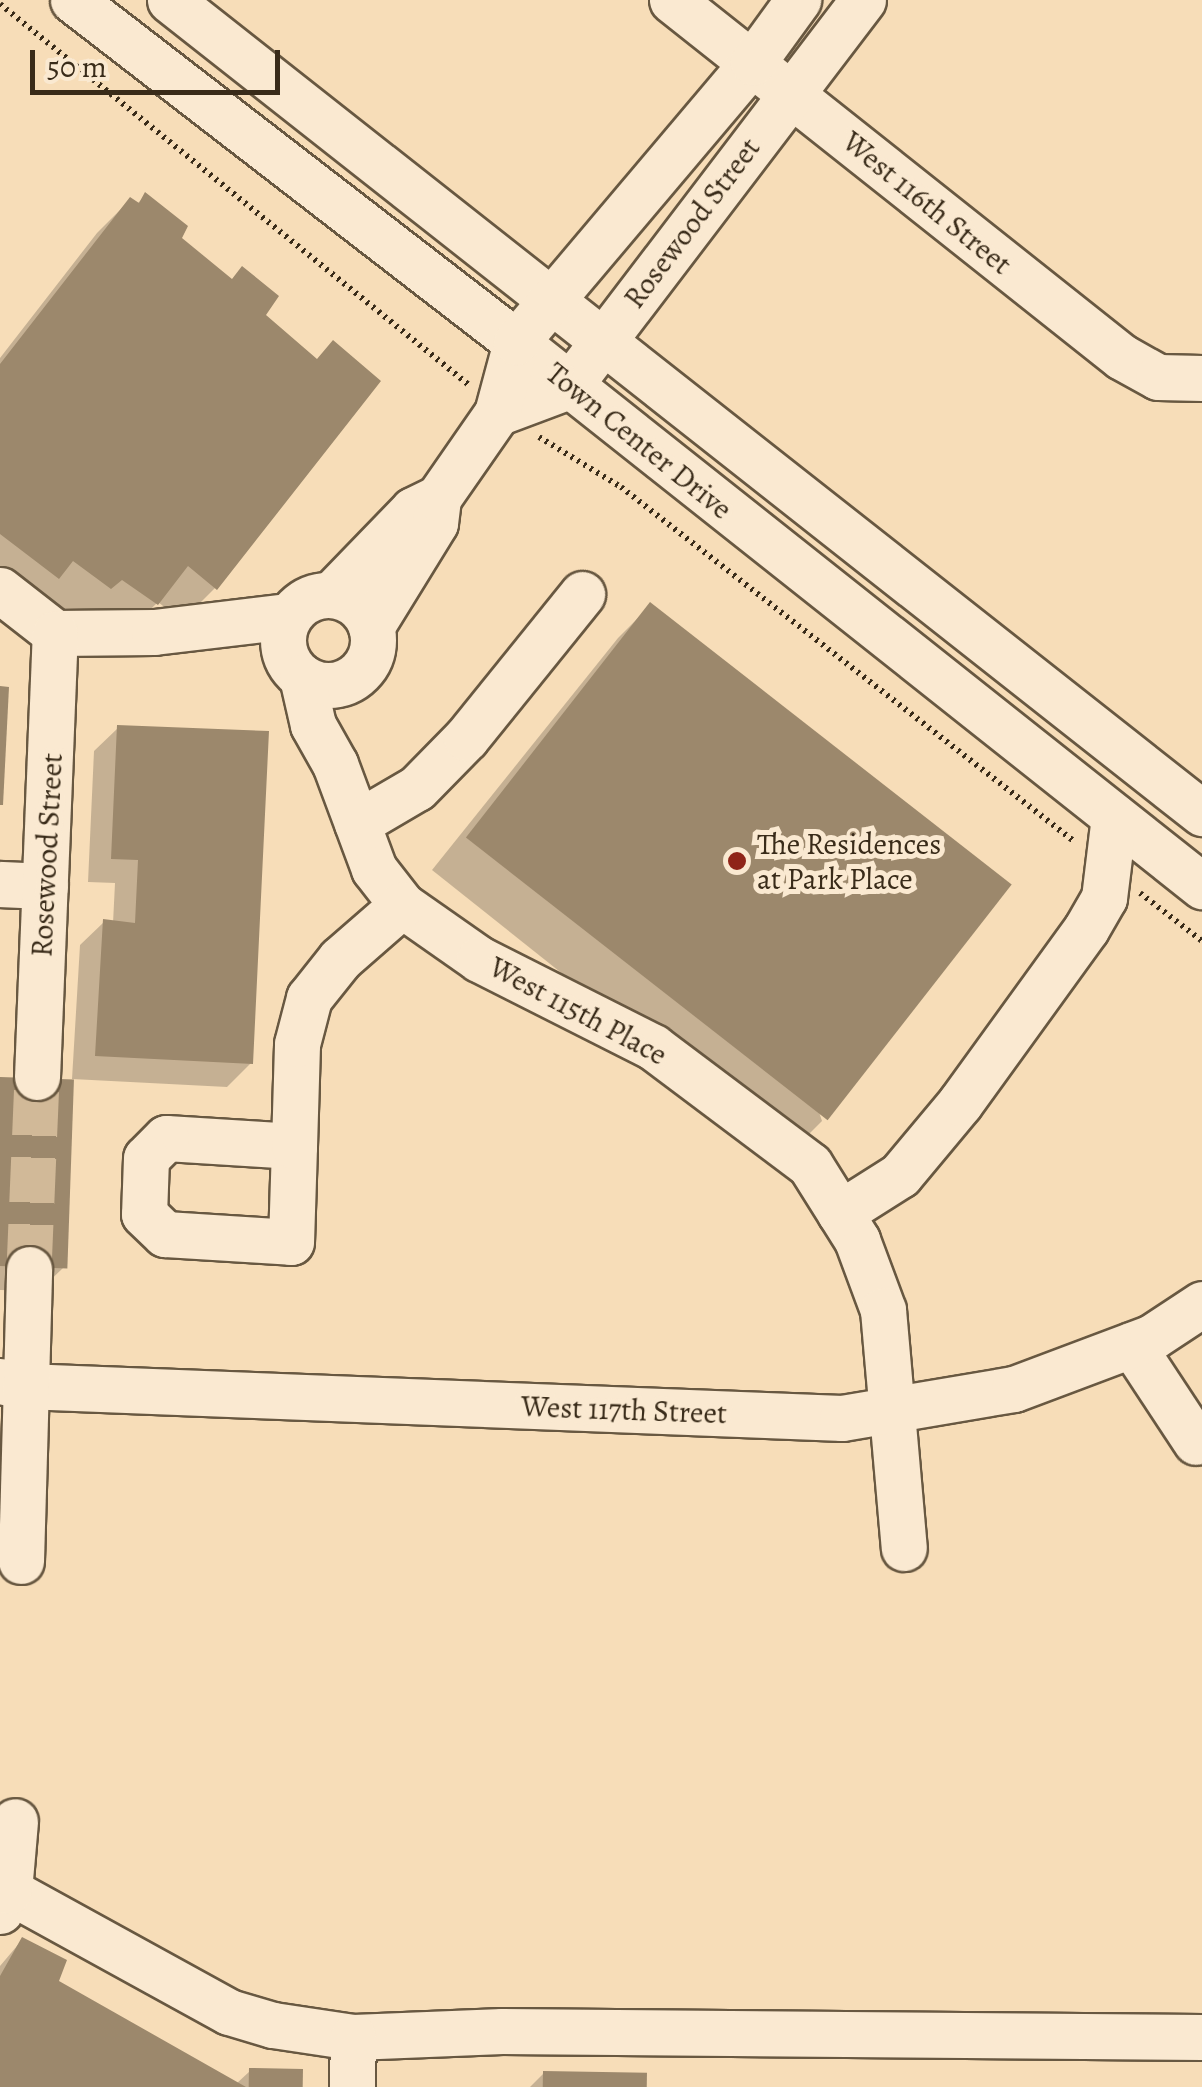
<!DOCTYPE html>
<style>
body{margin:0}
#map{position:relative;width:1202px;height:2087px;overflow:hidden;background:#f7ddb8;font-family:Alegreya,serif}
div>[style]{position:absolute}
.shadow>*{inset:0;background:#0003}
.building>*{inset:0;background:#9c886c;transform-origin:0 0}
.minor-tunnel>*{height:45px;margin-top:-22.5px;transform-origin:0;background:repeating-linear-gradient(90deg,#d1b998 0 45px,transparent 0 67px)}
.path>*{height:6px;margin-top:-3px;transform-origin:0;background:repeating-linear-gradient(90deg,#392b19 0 2.5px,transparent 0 7.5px)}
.roads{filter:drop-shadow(2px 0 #685841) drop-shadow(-2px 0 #685841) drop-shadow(0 2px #685841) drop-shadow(0 -2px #685841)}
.minor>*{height:45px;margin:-22.5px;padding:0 22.5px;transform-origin:22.5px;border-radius:22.5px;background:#fae9d1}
.minor>.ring{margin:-22.5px;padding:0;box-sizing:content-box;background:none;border:45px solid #fae9d1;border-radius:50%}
.dots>*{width:28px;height:28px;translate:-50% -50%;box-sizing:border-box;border:5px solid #fae9d1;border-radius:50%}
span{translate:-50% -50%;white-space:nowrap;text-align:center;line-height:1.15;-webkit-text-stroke:10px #fae9d1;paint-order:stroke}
.street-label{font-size:30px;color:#392b19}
.poi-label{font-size:30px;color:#392b19}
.left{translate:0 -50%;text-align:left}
.scale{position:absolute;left:30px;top:50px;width:250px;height:45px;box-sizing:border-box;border:5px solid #392b19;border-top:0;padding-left:12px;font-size:30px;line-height:35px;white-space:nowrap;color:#392b19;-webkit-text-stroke:8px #fae9d1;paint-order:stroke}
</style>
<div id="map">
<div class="shadow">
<i style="clip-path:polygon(145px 196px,179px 239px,316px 361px,378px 381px,215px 588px,182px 621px,158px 602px,123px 636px,0 592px,0 358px,97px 233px,130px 200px,137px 204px)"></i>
<i style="clip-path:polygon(651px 605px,822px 1121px,789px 1154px,432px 870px,618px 638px)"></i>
<i style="clip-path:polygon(118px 728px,251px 1063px,227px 1087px,72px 1079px,80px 945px,104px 922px,113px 923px,115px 883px,88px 882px,94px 751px)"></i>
<i style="clip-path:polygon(0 1079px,63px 1268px,39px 1291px,0 1290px)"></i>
<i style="clip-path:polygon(22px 1940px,56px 1982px,236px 2084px,250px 2071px,300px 2087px,0 2087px,0 1966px)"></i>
<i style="clip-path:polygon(544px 2073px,644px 2087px,530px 2087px)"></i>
</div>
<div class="building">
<i style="clip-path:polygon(145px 192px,188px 226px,182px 238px,232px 279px,242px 266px,279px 296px,266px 315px,317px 359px,333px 340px,381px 381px,217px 590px,188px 566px,158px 605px,122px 580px,111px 589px,73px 561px,59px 579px,0 534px,0 364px,130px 197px,139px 203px)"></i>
<i style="left:650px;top:602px;width:459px;height:299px;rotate:38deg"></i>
<i style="clip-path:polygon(0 686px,9px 687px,3px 805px,0 805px)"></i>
<i style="clip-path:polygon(117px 725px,269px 731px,253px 1064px,95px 1056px,103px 919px,135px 923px,138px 860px,111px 859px)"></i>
<i style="left:0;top:1077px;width:74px;height:189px;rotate:2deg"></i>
<i style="clip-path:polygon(22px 1937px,67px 1960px,59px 1981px,246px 2087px,0 2087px,0 1976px)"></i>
<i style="left:249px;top:2068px;width:54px;height:19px;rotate:1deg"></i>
<i style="left:543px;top:2071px;width:104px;height:16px;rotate:1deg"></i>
</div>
<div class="minor-tunnel">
<i style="left:29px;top:1269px;width:192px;rotate:-87.6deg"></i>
</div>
<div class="path">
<i style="left:0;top:4px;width:604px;rotate:39.09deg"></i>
<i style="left:539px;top:437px;width:96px;rotate:31.4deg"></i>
<i style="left:621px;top:487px;width:576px;rotate:38.02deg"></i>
<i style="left:1140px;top:893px;width:78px;rotate:37.7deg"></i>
</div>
<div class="roads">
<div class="minor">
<i style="left:73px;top:0;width:560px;rotate:37.67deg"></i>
<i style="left:516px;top:342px;width:876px;rotate:38.41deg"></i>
<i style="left:170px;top:0;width:1314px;rotate:38.23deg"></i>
<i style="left:672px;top:0;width:574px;rotate:38.43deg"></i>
<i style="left:1122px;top:357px;width:41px;rotate:29.1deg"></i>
<i style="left:1158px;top:377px;width:44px;rotate:1.3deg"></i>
<i style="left:497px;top:413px;width:77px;rotate:-20.6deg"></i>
<i style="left:569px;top:386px;width:485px;rotate:-52.7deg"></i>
<i style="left:0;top:590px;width:70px;rotate:38deg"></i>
<i style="left:55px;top:633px;width:99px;rotate:-0.6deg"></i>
<i style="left:154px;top:632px;width:136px;rotate:-6.8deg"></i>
<i class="ring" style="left:283px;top:595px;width:45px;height:45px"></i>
<i style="left:331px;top:595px;width:118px;rotate:-46deg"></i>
<i style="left:413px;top:510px;width:28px;rotate:-26deg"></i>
<i style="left:371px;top:627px;width:122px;rotate:-58.4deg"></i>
<i style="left:435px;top:523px;width:25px;rotate:-83deg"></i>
<i style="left:438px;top:498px;width:103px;rotate:-55.2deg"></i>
<i style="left:497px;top:413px;width:73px;rotate:-75deg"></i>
<i style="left:516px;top:342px;width:367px;rotate:-49.8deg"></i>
<i style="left:753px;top:62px;width:77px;rotate:-54deg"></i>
<i style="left:302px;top:677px;width:49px;rotate:77.1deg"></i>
<i style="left:313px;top:725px;width:45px;rotate:60.6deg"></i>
<i style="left:335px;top:764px;width:112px;rotate:69.6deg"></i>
<i style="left:374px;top:869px;width:46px;rotate:52.1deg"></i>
<i style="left:402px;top:905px;width:94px;rotate:35deg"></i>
<i style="left:479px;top:959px;width:195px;rotate:26.8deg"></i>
<i style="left:653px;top:1047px;width:196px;rotate:36.9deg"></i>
<i style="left:810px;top:1165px;width:89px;rotate:57.9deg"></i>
<i style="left:857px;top:1240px;width:75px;rotate:69.6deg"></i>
<i style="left:883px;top:1310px;width:239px;rotate:85deg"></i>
<i style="left:357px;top:823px;width:69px;rotate:-30.3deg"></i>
<i style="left:417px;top:788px;width:70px;rotate:-45.6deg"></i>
<i style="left:466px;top:738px;width:185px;rotate:-51.1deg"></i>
<i style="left:0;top:884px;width:45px;rotate:2.5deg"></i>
<i style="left:37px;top:1077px;width:444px;rotate:-87.7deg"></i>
<i style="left:294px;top:1146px;width:128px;rotate:-176.4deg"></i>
<i style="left:166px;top:1138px;width:28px;rotate:135deg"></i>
<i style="left:146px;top:1158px;width:56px;rotate:92deg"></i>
<i style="left:144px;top:1214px;width:29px;rotate:44deg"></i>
<i style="left:165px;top:1234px;width:126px;rotate:3.6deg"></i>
<i style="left:291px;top:1242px;width:96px;rotate:-88.2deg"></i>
<i style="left:294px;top:1146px;width:102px;rotate:-88.3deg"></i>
<i style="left:297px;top:1044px;width:48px;rotate:-75.4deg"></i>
<i style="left:309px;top:998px;width:50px;rotate:-51.5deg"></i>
<i style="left:340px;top:959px;width:82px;rotate:-41.1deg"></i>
<i style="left:840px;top:1213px;width:71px;rotate:-32.3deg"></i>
<i style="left:900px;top:1175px;width:94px;rotate:-50.2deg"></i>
<i style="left:960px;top:1103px;width:215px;rotate:-54.1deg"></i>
<i style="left:1086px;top:929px;width:36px;rotate:-60deg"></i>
<i style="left:1104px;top:898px;width:82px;rotate:-83deg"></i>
<i style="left:1132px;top:1345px;width:116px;rotate:56.6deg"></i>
<i style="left:0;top:1381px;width:25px;rotate:12deg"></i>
<i style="left:24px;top:1386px;width:819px;rotate:2.24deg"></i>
<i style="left:842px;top:1418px;width:174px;rotate:-9.6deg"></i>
<i style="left:1014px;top:1389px;width:147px;rotate:-20.6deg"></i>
<i style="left:1152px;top:1337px;width:60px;rotate:-33.4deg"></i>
<i style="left:21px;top:1561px;width:292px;rotate:-88.4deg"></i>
<i style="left:9px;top:1891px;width:251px;rotate:28.8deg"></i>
<i style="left:229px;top:2012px;width:46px;rotate:16.5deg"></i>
<i style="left:273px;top:2025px;width:81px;rotate:8.5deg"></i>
<i style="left:353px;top:2037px;width:149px;rotate:-2.3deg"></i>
<i style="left:502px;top:2031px;width:700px;rotate:0.49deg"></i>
<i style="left:0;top:1911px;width:22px;rotate:-66deg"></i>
<i style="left:9px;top:1891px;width:70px;rotate:-85.1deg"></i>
<i style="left:352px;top:2087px;width:50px;rotate:-88.9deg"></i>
</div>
</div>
<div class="dots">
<i style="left:737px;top:861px;background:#8f2418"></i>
</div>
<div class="street-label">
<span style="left:927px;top:203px;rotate:39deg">West 116th Street</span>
<span style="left:692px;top:223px;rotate:-53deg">Rosewood Street</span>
<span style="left:639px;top:441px;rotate:39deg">Town Center Drive</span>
<span style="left:47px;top:855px;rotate:-87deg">Rosewood Street</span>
<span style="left:578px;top:1011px;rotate:28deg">West 115th Place</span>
<span style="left:624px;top:1410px;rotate:2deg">West 117th Street</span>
</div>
<div class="poi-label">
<span class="left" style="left:757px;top:861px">The Residences<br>at Park Place</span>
</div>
<div class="scale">50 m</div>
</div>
